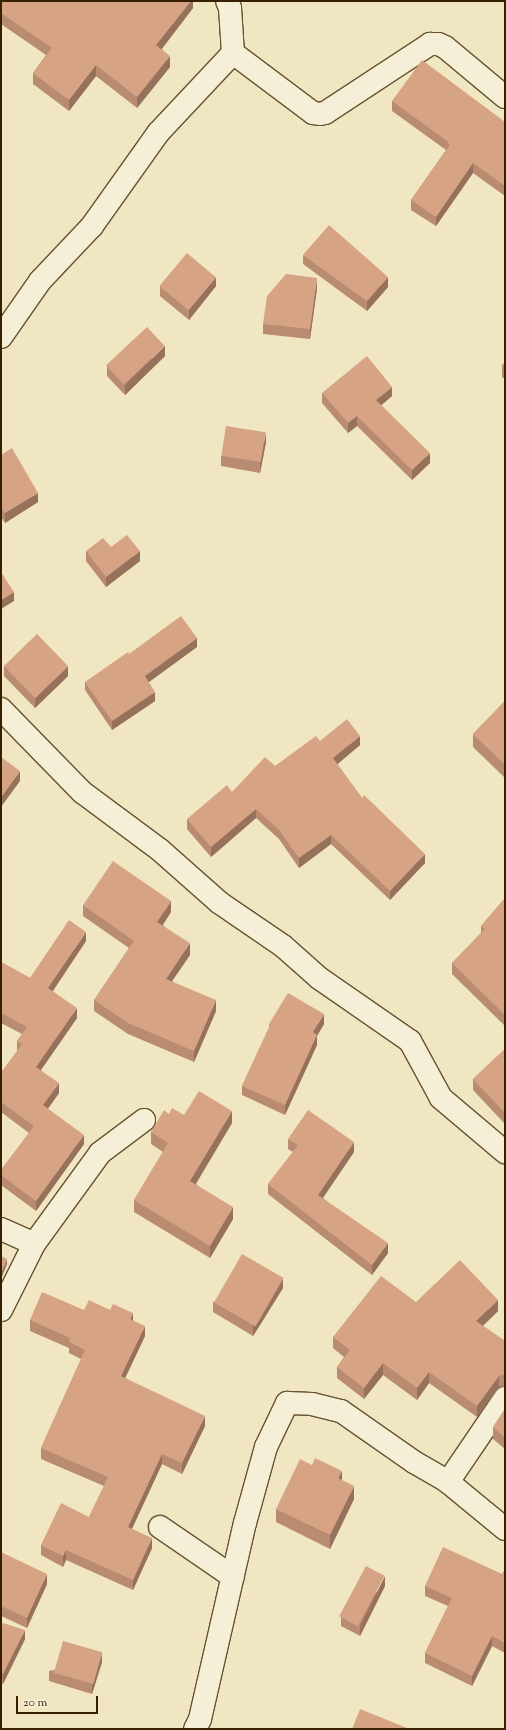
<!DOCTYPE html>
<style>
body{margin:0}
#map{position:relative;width:506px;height:1730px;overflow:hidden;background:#f1e6c2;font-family:"Sorts Mill Goudy",serif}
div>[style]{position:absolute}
.roads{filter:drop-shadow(1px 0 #665230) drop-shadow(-1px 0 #665230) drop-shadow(0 1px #665230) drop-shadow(0 -1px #665230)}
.street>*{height:22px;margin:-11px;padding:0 11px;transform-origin:11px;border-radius:11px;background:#f6efd7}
.wall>*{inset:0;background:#b98c72}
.shaded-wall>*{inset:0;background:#96725d}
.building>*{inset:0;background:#d7a385;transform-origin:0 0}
span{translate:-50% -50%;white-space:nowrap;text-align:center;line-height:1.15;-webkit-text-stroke:4px #f6efd7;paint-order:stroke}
.frame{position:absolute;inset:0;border:2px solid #372000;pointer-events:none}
.scale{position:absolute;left:16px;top:1696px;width:82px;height:18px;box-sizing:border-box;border:2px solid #372000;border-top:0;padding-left:5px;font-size:12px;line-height:14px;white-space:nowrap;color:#372000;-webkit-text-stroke:3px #f6efd7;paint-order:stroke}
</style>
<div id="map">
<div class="roads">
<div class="street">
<i style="left:227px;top:1px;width:8px;rotate:67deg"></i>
<i style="left:230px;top:8px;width:45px;rotate:86.2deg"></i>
<i style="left:1px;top:337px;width:68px;rotate:-55.1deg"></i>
<i style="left:40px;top:281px;width:76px;rotate:-46.6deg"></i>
<i style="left:92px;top:226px;width:114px;rotate:-54.6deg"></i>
<i style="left:158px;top:133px;width:110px;rotate:-46.8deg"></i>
<i style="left:233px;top:53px;width:100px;rotate:36.9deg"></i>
<i style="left:313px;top:113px;width:7px;rotate:8deg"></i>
<i style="left:320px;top:114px;width:5px;rotate:-11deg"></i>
<i style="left:325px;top:113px;width:126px;rotate:-33.3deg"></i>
<i style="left:430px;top:44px;width:8px"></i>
<i style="left:438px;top:44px;width:8px;rotate:23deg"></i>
<i style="left:445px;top:47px;width:78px;rotate:39.8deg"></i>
<i style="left:1px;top:709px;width:116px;rotate:45.7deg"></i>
<i style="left:82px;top:792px;width:97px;rotate:36.6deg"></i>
<i style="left:160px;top:850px;width:80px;rotate:41.5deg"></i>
<i style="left:220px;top:903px;width:76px;rotate:34.3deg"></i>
<i style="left:283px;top:946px;width:48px;rotate:41.6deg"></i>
<i style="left:319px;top:978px;width:111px;rotate:34.7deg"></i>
<i style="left:410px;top:1041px;width:65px;rotate:61.5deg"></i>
<i style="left:441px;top:1098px;width:84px;rotate:40.2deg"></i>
<i style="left:1px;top:1229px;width:36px;rotate:24deg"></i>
<i style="left:1px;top:1310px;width:74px;rotate:-63.4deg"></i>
<i style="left:34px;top:1244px;width:112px;rotate:-54deg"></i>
<i style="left:100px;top:1153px;width:55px;rotate:-36.9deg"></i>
<i style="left:448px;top:1482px;width:102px;rotate:-55.8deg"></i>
<i style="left:160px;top:1527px;width:88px;rotate:34.4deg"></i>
<i style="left:195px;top:1729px;width:11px;rotate:-63deg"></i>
<i style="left:200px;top:1719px;width:201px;rotate:-77.1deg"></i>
<i style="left:245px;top:1523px;width:79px;rotate:-74.6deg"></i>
<i style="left:266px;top:1447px;width:49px;rotate:-64.5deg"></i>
<i style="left:287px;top:1403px;width:25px;rotate:2deg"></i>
<i style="left:312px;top:1404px;width:30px;rotate:14deg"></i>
<i style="left:341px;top:1411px;width:89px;rotate:34.9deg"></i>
<i style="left:414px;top:1462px;width:39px;rotate:30deg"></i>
<i style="left:448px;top:1482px;width:74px;rotate:39.5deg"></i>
</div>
</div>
<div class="wall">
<i style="clip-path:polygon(193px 1px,193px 8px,162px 49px,170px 67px,137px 108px,96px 76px,69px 111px,33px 84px,33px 73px,46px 55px,1px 24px,1px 4px)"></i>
<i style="clip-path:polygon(392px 101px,505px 122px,505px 196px,473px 173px,436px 226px,411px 210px,411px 200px,446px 150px,392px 111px)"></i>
<i style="clip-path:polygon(303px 255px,388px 287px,367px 311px,303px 264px)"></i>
<i style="clip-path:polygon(160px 286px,216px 286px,189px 320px,160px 296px)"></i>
<i style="clip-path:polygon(317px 288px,310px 339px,263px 334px,263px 324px)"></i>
<i style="clip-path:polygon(165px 356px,125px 395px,107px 376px,107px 366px)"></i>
<i style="clip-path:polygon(505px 362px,505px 379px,502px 377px,502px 365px)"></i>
<i style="clip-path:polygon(322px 393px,392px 396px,381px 405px,430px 463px,412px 480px,357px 426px,348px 433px,322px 403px)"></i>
<i style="clip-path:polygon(266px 442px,260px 473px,221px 466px,221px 456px)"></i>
<i style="clip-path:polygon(1px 455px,38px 502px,5px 523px,1px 517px)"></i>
<i style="clip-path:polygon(111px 547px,140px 561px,106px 587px,86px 561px,86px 551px)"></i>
<i style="clip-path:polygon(197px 647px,148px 682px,155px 701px,112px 730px,85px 690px,85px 682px,129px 654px)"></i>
<i style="clip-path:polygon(4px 666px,68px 676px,35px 708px,4px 676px)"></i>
<i style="clip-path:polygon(505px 701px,505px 778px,473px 747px,473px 734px)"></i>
<i style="clip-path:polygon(320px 741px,360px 745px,337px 764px,362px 798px,425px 863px,390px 900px,331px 844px,299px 868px,279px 839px,256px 818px,211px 857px,187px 829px,187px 819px,275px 766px)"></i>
<i style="clip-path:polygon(505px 898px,505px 1026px,452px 974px,452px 963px,481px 933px,481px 926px)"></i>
<i style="clip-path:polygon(83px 905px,171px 912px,163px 925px,190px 955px,172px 981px,216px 1011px,194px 1062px,128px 1034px,94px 1011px,94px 1000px,129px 948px,83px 916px)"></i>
<i style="clip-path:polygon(86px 941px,53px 991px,77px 1018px,41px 1070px,59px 1093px,48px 1109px,84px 1144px,36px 1211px,1px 1185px,1px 1170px,29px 1133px,1px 1112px,1px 1073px,17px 1051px,17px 1041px,22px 1034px,1px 1023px,1px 962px,30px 978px)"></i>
<i style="clip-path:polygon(269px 1024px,324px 1024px,317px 1036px,317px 1045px,285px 1115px,242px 1095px,242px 1086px,269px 1028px)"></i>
<i style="clip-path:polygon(505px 1049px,505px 1124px,473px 1090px,473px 1079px)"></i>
<i style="clip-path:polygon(169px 1114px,184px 1115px,232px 1123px,196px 1184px,233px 1219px,210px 1258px,134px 1212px,134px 1200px,163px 1152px,151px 1144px,151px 1132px)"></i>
<i style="clip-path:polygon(288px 1139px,354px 1152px,323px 1198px,388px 1253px,372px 1275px,268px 1194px,268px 1184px,293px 1152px,288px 1149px)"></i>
<i style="clip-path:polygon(283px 1288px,253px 1336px,213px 1312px,213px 1302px)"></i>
<i style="clip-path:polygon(416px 1302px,498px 1311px,483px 1326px,505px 1341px,505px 1386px,499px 1387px,477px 1417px,429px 1383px,417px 1400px,383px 1375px,364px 1399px,337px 1378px,337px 1367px,344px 1357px,333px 1348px,333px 1337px)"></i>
<i style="clip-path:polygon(84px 1310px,133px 1320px,145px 1336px,125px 1378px,205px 1426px,182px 1474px,162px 1464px,132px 1529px,152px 1548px,133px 1590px,66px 1560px,63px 1567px,41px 1555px,41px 1545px,89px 1517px,104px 1486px,41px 1459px,41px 1448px,81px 1359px,69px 1353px,69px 1348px,30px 1331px,30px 1320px)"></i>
<i style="clip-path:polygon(505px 1409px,505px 1449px,493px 1439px,493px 1427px)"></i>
<i style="clip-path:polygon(342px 1480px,354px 1499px,330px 1549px,276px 1522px,276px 1509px)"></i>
<i style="clip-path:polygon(1px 1552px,47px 1584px,27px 1628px,1px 1616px)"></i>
<i style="clip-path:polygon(505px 1569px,505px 1653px,492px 1646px,472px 1686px,425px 1663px,425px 1653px,448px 1606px,425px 1596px,425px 1586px,502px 1574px)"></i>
<i style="clip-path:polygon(385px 1586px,360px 1636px,341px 1626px,341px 1617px)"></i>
<i style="clip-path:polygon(1px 1627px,25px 1639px,3px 1684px,1px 1683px)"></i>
<i style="clip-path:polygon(102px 1662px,92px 1694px,49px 1681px,49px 1671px)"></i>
</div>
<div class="shaded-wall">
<i style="clip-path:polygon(191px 1px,193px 1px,193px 8px,156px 56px,156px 45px)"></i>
<i style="clip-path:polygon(170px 56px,170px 67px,137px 108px,137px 97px)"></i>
<i style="clip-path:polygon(96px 65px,96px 76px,69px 111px,69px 100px)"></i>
<i style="clip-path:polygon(473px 163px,473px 173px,436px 226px,436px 217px)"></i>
<i style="clip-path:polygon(216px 277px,216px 286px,189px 320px,189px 310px)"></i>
<i style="clip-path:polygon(388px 277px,388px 287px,367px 311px,367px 301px)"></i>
<i style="clip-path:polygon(317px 278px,317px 288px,310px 339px,310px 329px)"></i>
<i style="clip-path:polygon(165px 346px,165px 356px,125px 395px,125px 385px)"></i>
<i style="clip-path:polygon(392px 387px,392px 396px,376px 410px,376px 400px)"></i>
<i style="clip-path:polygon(357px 416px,357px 426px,348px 433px,348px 423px)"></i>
<i style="clip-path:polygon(266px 432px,266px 442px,260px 473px,260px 463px)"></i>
<i style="clip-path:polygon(430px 453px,430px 463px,412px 480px,412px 470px)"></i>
<i style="clip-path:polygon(38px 493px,38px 502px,5px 523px,5px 513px)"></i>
<i style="clip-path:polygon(140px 551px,140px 561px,106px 587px,106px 577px)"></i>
<i style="clip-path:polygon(14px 592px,14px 601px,1px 609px,1px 600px)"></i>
<i style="clip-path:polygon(197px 638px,197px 647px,145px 685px,145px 676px)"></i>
<i style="clip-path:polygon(68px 666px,68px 676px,35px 708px,35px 698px)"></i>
<i style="clip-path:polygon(155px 692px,155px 701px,112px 730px,112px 721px)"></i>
<i style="clip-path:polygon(360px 736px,360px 745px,333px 768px,333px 758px)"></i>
<i style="clip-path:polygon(20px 771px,20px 781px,1px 807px,1px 797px)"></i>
<i style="clip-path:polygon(256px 809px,256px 818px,211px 857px,211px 847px)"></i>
<i style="clip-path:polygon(331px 835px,331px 844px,299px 868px,299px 858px)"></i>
<i style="clip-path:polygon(425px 854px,425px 863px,390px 900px,390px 891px)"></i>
<i style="clip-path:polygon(171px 901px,171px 912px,157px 933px,157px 922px)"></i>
<i style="clip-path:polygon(86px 932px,86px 941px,48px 998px,48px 988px)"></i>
<i style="clip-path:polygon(190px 943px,190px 955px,166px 990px,166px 979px)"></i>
<i style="clip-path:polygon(216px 1000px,216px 1011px,194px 1062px,194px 1051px)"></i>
<i style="clip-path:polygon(77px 1008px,77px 1018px,36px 1077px,36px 1067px)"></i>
<i style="clip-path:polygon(324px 1014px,324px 1024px,317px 1036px,317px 1045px,285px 1115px,285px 1105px,313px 1032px)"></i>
<i style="clip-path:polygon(59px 1083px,59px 1093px,43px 1115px,43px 1105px)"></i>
<i style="clip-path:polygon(232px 1111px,232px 1123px,190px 1193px,190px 1181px)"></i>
<i style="clip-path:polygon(84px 1135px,84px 1144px,36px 1211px,36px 1201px)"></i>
<i style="clip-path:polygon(354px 1142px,354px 1152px,318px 1205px,318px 1195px)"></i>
<i style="clip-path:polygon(233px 1207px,233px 1219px,210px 1258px,210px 1246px)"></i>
<i style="clip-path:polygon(388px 1243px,388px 1253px,372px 1275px,372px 1265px)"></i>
<i style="clip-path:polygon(7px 1259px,7px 1264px,1px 1279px,1px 1273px)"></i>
<i style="clip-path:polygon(283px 1278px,283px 1288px,253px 1336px,253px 1326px)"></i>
<i style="clip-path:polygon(498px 1300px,498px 1311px,476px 1332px,476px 1321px)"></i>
<i style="clip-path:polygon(133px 1313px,133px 1323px,130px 1319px)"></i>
<i style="clip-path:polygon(145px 1326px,145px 1336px,121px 1387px,121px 1376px)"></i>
<i style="clip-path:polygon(383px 1363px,383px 1375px,364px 1399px,364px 1388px)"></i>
<i style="clip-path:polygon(429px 1372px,429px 1383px,417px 1400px,417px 1388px)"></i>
<i style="clip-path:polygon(499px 1376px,499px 1387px,477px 1417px,477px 1406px)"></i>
<i style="clip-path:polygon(205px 1416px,205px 1426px,182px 1474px,182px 1463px)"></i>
<i style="clip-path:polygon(162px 1454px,162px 1464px,128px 1537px,128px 1527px)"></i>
<i style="clip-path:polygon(342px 1471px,342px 1484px,338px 1478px)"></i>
<i style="clip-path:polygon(354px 1486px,354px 1499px,330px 1549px,330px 1535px)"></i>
<i style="clip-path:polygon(152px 1538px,152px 1548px,133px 1590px,133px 1580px)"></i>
<i style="clip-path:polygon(66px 1550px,66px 1560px,63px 1567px,63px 1556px)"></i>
<i style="clip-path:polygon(47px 1574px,47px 1584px,27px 1628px,27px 1618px)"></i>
<i style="clip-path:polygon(385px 1576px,385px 1586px,360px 1636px,360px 1626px)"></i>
<i style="clip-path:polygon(25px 1630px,25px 1639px,3px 1684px,3px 1674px)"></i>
<i style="clip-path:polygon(492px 1636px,492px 1646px,472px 1686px,472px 1676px)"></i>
<i style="clip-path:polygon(102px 1652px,102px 1662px,92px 1694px,92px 1684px)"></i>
</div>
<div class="building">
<i style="clip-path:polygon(3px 1px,191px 1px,156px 45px,170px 56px,137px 97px,96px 65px,69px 100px,33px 73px,52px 48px,1px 13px,1px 4px)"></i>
<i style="clip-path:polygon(422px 60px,505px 122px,505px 138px,503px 140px,505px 142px,505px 186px,473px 163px,436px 217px,411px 200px,450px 145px,447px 141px,392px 101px)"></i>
<i style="clip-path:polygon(329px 225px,388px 277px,367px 301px,303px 255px)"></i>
<i style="left:187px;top:253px;width:38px;height:43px;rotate:40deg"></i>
<i style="clip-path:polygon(286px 274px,317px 278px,310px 329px,263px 324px,267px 296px)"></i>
<i style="left:147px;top:327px;width:26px;height:56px;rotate:47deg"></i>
<i style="clip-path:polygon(367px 356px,392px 387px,376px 400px,430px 453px,412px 470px,357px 416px,348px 423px,322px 393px)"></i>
<i style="clip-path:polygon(505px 362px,505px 367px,502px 365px)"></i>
<i style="left:226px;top:426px;width:40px;height:30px;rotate:9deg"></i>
<i style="clip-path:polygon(12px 448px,38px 493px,5px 513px,1px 507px,1px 455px)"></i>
<i style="clip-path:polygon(127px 535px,140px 551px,106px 577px,86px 551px,103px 538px,111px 547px)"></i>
<i style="clip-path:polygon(1px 572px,14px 592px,1px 600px)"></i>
<i style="clip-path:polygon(181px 616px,197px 638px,145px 676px,155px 692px,112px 721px,85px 682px,128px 652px,129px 654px)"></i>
<i style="left:37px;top:634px;width:45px;height:46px;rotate:46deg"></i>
<i style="clip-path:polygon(505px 701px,505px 765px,473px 734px)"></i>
<i style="clip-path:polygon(347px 719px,360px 736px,333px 758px,362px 798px,364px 795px,425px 854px,390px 891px,331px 835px,299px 858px,279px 830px,256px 809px,211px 847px,187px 819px,227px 785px,232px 792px,265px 757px,275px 766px,316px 736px,320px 741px)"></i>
<i style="clip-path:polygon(1px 757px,20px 771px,1px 797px)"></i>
<i style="clip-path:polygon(113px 861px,171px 901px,157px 922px,190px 943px,166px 979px,216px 1000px,194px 1051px,128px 1023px,94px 1000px,134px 941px,83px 905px)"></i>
<i style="clip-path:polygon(505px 898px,505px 1015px,452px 963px,485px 929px,481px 926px)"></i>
<i style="clip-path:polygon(69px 920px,86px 932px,48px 988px,77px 1008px,36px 1067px,59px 1083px,43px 1105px,84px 1135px,36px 1201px,1px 1175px,1px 1170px,34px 1126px,1px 1102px,1px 1073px,22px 1044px,17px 1041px,27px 1027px,1px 1013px,1px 962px,30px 978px)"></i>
<i style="clip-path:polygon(288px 993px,324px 1014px,313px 1032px,317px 1035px,285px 1105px,242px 1086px,270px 1025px,269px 1024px)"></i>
<i style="clip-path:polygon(505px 1049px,505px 1113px,473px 1079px)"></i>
<i style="clip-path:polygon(199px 1091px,232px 1111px,190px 1181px,233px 1207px,210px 1246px,134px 1200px,168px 1143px,151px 1132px,164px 1110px,169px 1114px,172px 1108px,184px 1115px)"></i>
<i style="clip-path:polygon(308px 1110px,354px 1142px,318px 1195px,388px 1243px,372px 1265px,268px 1184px,298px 1145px,288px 1139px)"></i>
<i style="left:242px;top:1254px;width:48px;height:56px;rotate:30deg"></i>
<i style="clip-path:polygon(1px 1256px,7px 1259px,1px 1273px)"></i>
<i style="clip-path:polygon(460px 1260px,498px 1300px,476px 1321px,505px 1341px,505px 1374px,499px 1376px,477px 1406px,429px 1372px,417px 1388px,383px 1363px,364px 1388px,337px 1367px,350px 1350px,333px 1337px,381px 1276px,416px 1302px)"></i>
<i style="clip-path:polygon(42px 1292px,84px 1310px,89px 1300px,110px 1310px,113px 1304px,133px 1313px,130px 1319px,145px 1326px,121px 1376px,205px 1416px,182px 1463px,162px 1454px,128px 1527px,152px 1538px,133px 1580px,66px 1550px,63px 1556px,41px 1545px,61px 1503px,89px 1517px,108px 1477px,41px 1448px,85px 1350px,69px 1342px,70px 1338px,30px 1320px)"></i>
<i style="clip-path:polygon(505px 1409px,505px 1438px,493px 1427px)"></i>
<i style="clip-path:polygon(315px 1458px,342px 1471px,338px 1478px,354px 1486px,330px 1535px,276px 1509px,300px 1459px,312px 1465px)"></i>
<i style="clip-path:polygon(443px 1547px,502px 1574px,505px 1569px,505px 1643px,492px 1636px,472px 1676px,425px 1653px,452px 1598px,425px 1586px)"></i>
<i style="clip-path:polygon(1px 1552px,47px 1574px,27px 1618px,1px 1606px)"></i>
<i style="left:366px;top:1566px;width:21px;height:57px;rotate:28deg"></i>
<i style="clip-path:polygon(3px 1623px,25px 1630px,3px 1674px,1px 1673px,1px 1627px)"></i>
<i style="left:63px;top:1641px;width:41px;height:33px;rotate:16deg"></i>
<i style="clip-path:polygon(360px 1709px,407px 1728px,406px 1729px,352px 1729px)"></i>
</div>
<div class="frame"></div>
<div class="scale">20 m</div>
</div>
